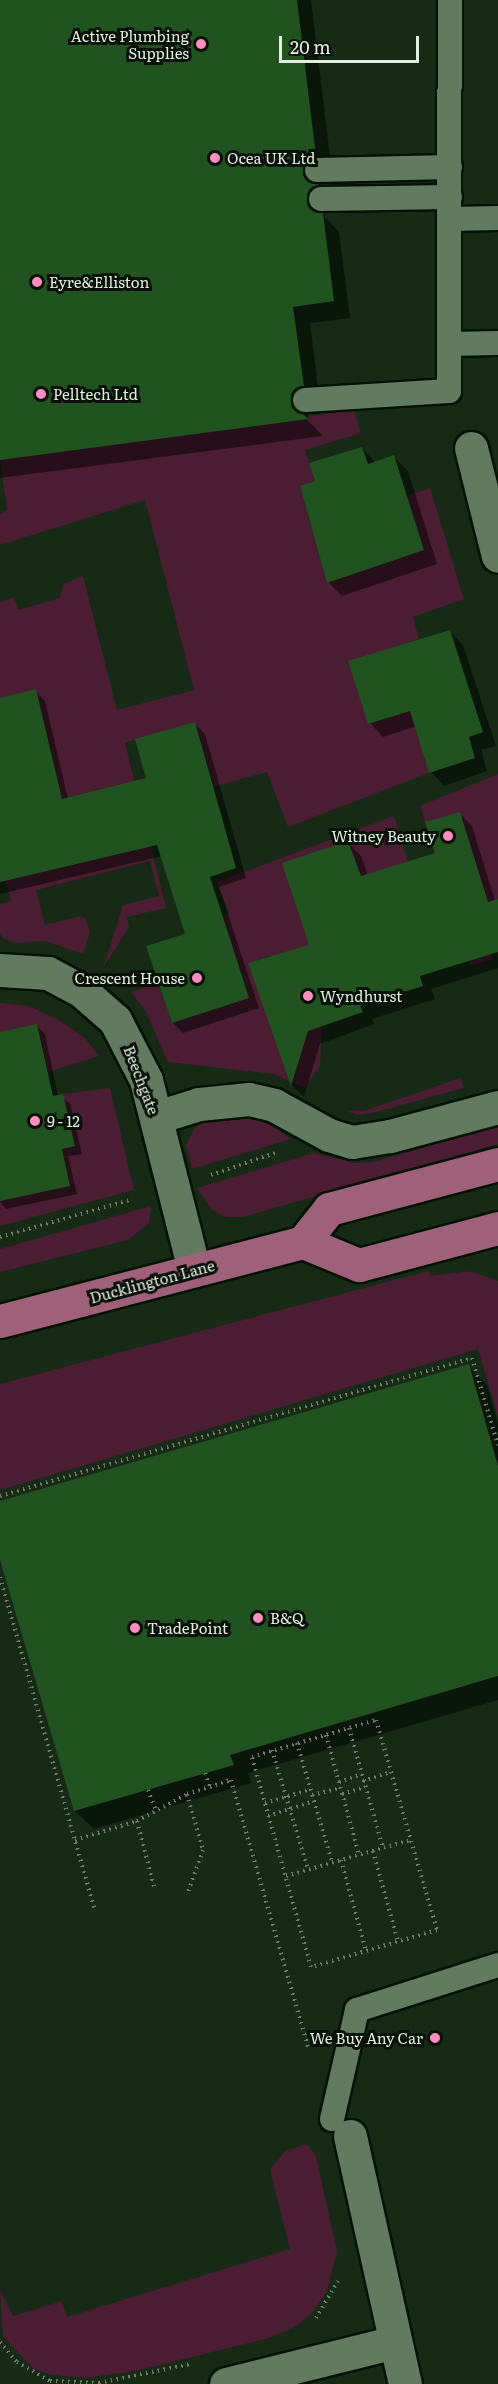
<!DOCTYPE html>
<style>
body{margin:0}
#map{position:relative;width:498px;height:2384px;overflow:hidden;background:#162a15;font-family:Literata,serif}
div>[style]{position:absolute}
.green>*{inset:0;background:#4a1d32}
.shadow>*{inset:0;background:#0007}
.building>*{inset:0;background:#215320}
.path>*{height:4px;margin-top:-2px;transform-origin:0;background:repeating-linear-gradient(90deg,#6c7d6b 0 1.5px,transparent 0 6px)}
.roads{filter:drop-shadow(2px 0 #021302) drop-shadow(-2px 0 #021302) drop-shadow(0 2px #021302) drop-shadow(0 -2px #021302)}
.lane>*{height:24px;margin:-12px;padding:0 12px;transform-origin:12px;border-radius:12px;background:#627a60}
.street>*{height:33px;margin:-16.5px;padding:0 16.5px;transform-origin:16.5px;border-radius:16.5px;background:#627a60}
.primary>*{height:33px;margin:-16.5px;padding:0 16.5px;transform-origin:16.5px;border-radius:16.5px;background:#9f6079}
.dots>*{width:16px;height:16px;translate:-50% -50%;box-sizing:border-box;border:3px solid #081007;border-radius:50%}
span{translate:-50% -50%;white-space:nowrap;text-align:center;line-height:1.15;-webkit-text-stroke:6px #081007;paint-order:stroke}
.poi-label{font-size:15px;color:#e1efe0}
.right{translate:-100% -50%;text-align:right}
.left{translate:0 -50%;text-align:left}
.street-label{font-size:15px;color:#e1efe0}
.scale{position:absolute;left:279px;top:36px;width:140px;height:27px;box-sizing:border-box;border:3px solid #e1efe0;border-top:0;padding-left:8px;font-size:18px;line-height:21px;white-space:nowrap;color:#e1efe0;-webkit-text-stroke:4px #081007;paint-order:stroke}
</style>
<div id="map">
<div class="green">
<i style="clip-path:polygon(354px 410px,361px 433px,305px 450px,315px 481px,300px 487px,327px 583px,424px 550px,407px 496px,430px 488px,464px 599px,413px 617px,419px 639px,406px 643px,354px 679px,369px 724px,428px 705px,423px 752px,429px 773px,288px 827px,267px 772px,214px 787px,195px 722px,125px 743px,166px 908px,127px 917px,129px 927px,103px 968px,123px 905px,159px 896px,150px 861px,36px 890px,45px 925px,81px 916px,86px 919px,90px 933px,83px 954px,45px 941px,17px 943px,4px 939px,0 934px,0 904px,11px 901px,0 855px,0 761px,13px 813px,128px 782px,62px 799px,36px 690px,0 698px,0 602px,14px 597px,18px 610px,60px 598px,63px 584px,83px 576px,117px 710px,194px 690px,145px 500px,0 545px,0 514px,7px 510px,0 460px)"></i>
<i style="clip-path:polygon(498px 774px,498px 899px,475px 907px,493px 959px,470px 966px,420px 806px)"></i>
<i style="clip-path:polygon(394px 816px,426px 920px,279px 960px,270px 956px,257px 960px,254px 969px,276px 1042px,322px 1026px,320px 1066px,305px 1088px,273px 1074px,168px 1062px,145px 1010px,131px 992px,158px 983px,172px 1023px,244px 999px,194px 973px,182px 935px,189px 928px,229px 914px,217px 882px)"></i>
<i style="clip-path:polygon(0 1003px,29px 1006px,59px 1020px,85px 1038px,99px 1056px,48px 1072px,38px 1025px,0 1032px)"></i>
<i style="clip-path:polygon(460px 1078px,464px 1088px,372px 1113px,357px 1115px,344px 1110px,364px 1111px)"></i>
<i style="clip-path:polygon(110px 1088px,134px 1190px,0 1226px,0 1188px,37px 1180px,40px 1193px,70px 1186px,61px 1149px,63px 1094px)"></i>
<i style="clip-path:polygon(239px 1114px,269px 1124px,291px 1139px,192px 1169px,186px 1145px,194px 1129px,209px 1117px)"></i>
<i style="clip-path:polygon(498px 1126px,498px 1144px,243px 1217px,226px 1217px,212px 1210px,197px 1188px,314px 1153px,355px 1163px,373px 1162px)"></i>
<i style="clip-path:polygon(151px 1206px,149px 1223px,128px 1240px,0 1272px,0 1249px)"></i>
<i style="clip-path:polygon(429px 1271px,430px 1276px,470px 1271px,498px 1281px,498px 1417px,478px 1349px,0 1490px,0 1384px)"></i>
<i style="clip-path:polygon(307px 2144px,316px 2156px,337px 2251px,327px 2291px,313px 2312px,297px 2326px,269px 2338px,135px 2371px,85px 2378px,52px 2375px,34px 2369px,3px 2337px,0 2289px,13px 2316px,62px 2301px,67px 2317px,290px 2249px,270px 2170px,285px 2151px)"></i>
</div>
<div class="shadow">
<i style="clip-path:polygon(0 0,311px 0,332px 173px,322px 180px,320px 187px,335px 202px,326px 209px,324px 216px,339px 232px,350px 318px,310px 323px,320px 403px,309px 410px,307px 420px,323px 436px,0 478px)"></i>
<i style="clip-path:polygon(362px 448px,376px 463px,394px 457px,408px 471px,437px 564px,342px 596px,328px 582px,317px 482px)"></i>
<i style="clip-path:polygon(450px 631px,463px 645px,496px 746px,481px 750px,487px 771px,444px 786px,431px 772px,417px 726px,383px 737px,370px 723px,350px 662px)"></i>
<i style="clip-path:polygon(35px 691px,45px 701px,68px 799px,148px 779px,195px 724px,205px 734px,246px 878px,219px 887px,259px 1008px,183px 1033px,173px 1023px,187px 935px,162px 856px,0 894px,0 700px)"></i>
<i style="clip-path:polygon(459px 813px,472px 826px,495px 901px,498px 900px,498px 968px,431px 989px,435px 999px,372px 1019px,374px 1024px,320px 1044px,304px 1097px,292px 1085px,250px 964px,311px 946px,348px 843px,361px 856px,368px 876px,436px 854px)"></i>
<i style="clip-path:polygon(37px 1026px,45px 1034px,58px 1096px,70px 1103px,82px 1154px,68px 1156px,77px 1194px,6px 1209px,0 1202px,0 1034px)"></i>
<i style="clip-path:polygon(468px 1366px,487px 1385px,498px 1423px,498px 1700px,248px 1773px,251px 1783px,94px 1829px,75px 1811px,0 1554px,0 1503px)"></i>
</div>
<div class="building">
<i style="clip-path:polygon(0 0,297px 0,316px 156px,305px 163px,303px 171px,310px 182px,319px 184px,309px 192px,307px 200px,314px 211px,323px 213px,334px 301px,293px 307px,304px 386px,293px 393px,291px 401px,308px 419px,0 460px)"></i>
<i style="clip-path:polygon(362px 447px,368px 464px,394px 455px,424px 550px,327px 583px,300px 486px,315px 481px,309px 463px)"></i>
<i style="clip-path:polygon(450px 630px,483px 732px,469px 737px,475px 758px,429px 773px,410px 711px,368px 724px,348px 661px)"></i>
<i style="clip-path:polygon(36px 689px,62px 799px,146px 778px,135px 739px,195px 722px,236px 868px,210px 877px,249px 998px,172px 1023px,146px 946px,185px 934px,157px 845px,0 882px,0 698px)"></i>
<i style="clip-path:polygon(460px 812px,488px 902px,498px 899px,498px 952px,420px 976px,423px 986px,360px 1006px,363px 1012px,308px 1031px,291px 1086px,248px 963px,309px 945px,282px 863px,348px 841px,361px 876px,435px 853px,425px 822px)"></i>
<i style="clip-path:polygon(37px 1024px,53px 1096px,63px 1094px,75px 1146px,62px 1149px,70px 1186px,0 1201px,0 1032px)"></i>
<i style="clip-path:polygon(469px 1364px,498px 1466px,498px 1676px,230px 1755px,234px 1765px,74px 1811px,0 1560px,0 1501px)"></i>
</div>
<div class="path">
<i style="left:211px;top:1175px;width:68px;rotate:-19deg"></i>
<i style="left:0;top:1237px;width:138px;rotate:-15.9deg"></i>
<i style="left:0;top:1496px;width:492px;rotate:-16.3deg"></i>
<i style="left:472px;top:1358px;width:91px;rotate:73.4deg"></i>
<i style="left:0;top:1577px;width:344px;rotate:74.1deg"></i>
<i style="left:376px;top:1720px;width:219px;rotate:73.8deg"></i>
<i style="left:437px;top:1930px;width:131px;rotate:163.6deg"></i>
<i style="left:311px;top:1967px;width:218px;rotate:-105.7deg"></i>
<i style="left:252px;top:1757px;width:129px;rotate:-16.6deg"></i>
<i style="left:349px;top:1728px;width:125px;rotate:74.2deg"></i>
<i style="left:326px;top:1735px;width:124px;rotate:74.6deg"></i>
<i style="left:297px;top:1743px;width:124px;rotate:73.6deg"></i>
<i style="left:272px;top:1750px;width:124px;rotate:73.2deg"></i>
<i style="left:205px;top:1773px;width:15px;rotate:70deg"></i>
<i style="left:363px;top:1781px;width:29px;rotate:-18deg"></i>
<i style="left:339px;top:1782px;width:24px;rotate:-19deg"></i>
<i style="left:148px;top:1790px;width:22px;rotate:69deg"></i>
<i style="left:187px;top:1794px;width:58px;rotate:74.1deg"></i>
<i style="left:203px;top:1850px;width:45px;rotate:109.7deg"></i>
<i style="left:342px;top:1794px;width:24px;rotate:-17deg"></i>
<i style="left:312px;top:1795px;width:29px;rotate:-14deg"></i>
<i style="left:265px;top:1803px;width:48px;rotate:-16.9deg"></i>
<i style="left:268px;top:1816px;width:48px;rotate:-18.1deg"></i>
<i style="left:137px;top:1821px;width:71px;rotate:75.4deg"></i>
<i style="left:75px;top:1840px;width:65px;rotate:-17deg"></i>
<i style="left:137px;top:1821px;width:57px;rotate:-28.4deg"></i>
<i style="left:187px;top:1794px;width:46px;rotate:-17.7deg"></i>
<i style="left:231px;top:1780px;width:281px;rotate:73.9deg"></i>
<i style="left:373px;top:1851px;width:94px;rotate:74.6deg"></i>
<i style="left:341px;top:1860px;width:94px;rotate:74.6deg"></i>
<i style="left:286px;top:1876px;width:130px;rotate:-16.1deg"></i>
<i style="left:316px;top:2318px;width:43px;rotate:-59.3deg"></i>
<i style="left:0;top:2342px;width:26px;rotate:50deg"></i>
<i style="left:17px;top:2362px;width:38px;rotate:30deg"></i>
<i style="left:50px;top:2381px;width:49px;rotate:2.3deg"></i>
<i style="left:99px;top:2383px;width:93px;rotate:-11.8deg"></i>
</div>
<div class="roads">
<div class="lane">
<i style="left:317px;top:170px;width:133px;rotate:-1.3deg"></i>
<i style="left:321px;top:199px;width:129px;rotate:-0.9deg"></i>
<i style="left:450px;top:219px;width:48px;rotate:-1.2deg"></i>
<i style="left:450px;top:344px;width:48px;rotate:-1.2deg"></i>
<i style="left:305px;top:400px;width:144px;rotate:-3.6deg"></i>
<i style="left:449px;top:391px;width:391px;rotate:-89.9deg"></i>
<i style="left:332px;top:2119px;width:112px;rotate:-77.1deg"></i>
<i style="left:357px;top:2010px;width:148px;rotate:-17.7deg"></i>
</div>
<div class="street">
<i style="left:471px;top:448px;width:111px;rotate:76deg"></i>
<i style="left:0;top:970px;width:48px;rotate:3.6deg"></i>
<i style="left:48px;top:973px;width:40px;rotate:28deg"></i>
<i style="left:83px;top:992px;width:43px;rotate:41.2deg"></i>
<i style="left:115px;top:1020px;width:68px;rotate:62.7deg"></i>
<i style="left:146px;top:1080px;width:196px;rotate:75.8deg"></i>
<i style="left:157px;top:1117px;width:44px;rotate:-17.2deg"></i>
<i style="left:199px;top:1104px;width:50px;rotate:-5.7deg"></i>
<i style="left:249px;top:1099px;width:26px;rotate:13deg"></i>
<i style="left:274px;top:1105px;width:63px;rotate:28.6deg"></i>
<i style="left:329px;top:1135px;width:24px;rotate:17deg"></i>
<i style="left:352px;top:1142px;width:38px;rotate:-9deg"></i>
<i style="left:390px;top:1136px;width:112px;rotate:-15deg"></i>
<i style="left:350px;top:2136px;width:254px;rotate:77.5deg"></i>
<i style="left:226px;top:2384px;width:174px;rotate:-14deg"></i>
</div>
<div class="primary">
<i style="left:303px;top:1242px;width:42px;rotate:-51.8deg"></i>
<i style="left:329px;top:1209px;width:175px;rotate:-14.9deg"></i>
<i style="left:0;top:1321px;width:313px;rotate:-14.6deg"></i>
<i style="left:303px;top:1242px;width:61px;rotate:22.3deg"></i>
<i style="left:359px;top:1265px;width:144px;rotate:-14.9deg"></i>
</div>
</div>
<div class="dots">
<i style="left:201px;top:44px;background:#fd8ebf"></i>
<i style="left:215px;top:158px;background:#fd8ebf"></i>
<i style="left:37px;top:282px;background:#fd8ebf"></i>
<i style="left:41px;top:394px;background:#fd8ebf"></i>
<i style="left:448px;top:836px;background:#fd8ebf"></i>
<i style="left:197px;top:978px;background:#fd8ebf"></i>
<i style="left:308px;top:996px;background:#fd8ebf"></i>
<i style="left:35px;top:1121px;background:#fd8ebf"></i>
<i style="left:258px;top:1618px;background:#fd8ebf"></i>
<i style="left:135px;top:1628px;background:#fd8ebf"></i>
<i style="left:435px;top:2038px;background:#fd8ebf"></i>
</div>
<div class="poi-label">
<span class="right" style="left:189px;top:44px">Active Plumbing<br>Supplies</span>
<span class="left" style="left:227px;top:158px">Ocea UK Ltd</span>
<span class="left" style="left:49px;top:282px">Eyre&amp;Elliston</span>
<span class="left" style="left:53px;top:394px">Pelltech Ltd</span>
<span class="right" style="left:436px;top:836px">Witney Beauty</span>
<span class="right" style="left:185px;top:978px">Crescent House</span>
<span class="left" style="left:320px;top:996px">Wyndhurst</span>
<span class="left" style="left:47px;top:1121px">9 - 12</span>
<span class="left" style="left:270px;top:1618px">B&amp;Q</span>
<span class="left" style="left:147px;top:1628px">TradePoint</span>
<span class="right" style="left:423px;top:2038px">We Buy Any Car</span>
</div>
<div class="street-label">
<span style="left:142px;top:1080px;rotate:69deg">Beechgate</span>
<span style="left:152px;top:1281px;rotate:-15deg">Ducklington Lane</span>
</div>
<div class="scale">20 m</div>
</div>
